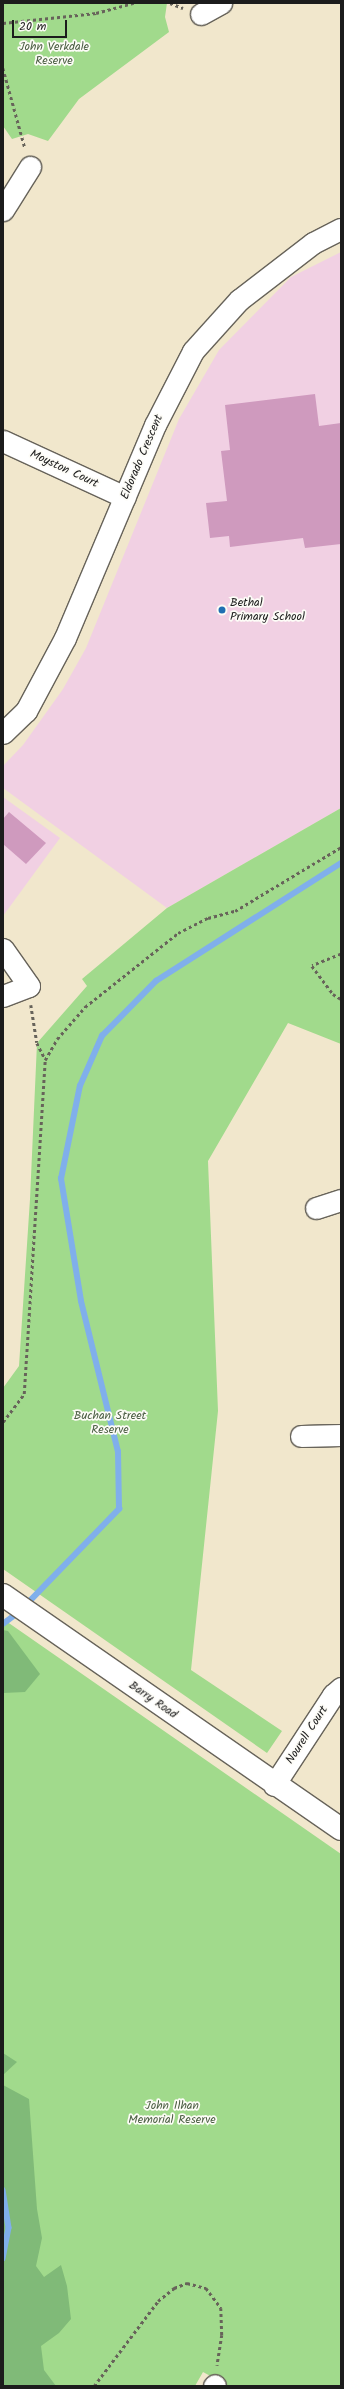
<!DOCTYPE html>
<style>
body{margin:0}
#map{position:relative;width:344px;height:2389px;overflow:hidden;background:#f1e7cc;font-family:Kalam,sans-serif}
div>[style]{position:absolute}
.built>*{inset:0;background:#f1d0e3}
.green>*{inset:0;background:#a1da8c}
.forest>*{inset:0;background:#80ba78}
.stream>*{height:5.5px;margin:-2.75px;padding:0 2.75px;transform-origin:2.75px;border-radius:2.75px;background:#80afeb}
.building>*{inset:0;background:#cf9abe}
.path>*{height:2.5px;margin-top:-1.25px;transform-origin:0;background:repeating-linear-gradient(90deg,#67635a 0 3px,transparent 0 6px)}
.roads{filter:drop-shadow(1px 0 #67635a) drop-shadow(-1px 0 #67635a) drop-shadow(0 1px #67635a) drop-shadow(0 -1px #67635a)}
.street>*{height:21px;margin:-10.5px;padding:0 10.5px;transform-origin:10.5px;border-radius:10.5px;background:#fff}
.secondary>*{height:22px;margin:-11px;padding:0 11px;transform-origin:11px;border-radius:11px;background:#fff}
.dots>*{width:11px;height:11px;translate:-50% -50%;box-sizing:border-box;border:2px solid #fdfcf7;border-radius:50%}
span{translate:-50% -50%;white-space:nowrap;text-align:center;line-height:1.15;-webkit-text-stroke:3.5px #fdfcf7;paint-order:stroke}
.park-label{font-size:12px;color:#4b5e43}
.street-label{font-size:12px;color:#1c1c1c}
.poi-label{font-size:12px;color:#1c1c1c}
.left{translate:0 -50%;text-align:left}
.frame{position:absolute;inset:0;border:4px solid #1c1c1c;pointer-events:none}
.scale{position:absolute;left:12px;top:20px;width:55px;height:18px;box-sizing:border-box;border:2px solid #1c1c1c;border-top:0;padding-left:5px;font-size:12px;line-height:14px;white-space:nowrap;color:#1c1c1c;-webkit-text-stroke:3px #fdfcf7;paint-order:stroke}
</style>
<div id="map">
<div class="built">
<i style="clip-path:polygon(341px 252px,341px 808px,167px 908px,3px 788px,3px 766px,23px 745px,63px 689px,86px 648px,179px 419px,219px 350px,291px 277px)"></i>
<i style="clip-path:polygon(3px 797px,60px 838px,3px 916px)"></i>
</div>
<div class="green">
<i style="clip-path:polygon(3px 3px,167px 3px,165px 17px,169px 32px,79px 99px,48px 141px,28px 134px,12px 139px,3px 126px)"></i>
<i style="clip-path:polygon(341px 808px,341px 1044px,288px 1023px,208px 1161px,218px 1411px,191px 1670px,282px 1731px,267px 1753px,3px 1569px,3px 1388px,19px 1366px,30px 1199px,37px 1043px,87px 986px,82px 979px,167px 908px)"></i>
<i style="clip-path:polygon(3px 1619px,341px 1854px,341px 2386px,229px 2386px,203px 2372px,195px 2386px,3px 2386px)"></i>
</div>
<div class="forest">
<i style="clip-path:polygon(3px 1630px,8px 1631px,40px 1674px,25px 1692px,3px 1693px)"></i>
<i style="clip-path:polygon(3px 2053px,17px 2062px,3px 2075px)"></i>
<i style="clip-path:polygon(3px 2085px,29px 2099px,37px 2209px,42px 2238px,36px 2266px,44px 2277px,61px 2265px,67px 2286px,71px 2319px,59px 2333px,41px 2346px,44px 2370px,56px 2386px,3px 2386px)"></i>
</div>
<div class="stream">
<i style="left:26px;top:1605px;width:134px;rotate:-45.9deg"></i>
<i style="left:119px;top:1509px;width:57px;rotate:-91deg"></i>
<i style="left:118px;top:1452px;width:155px;rotate:-103.8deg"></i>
<i style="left:81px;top:1301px;width:124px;rotate:-99.3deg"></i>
<i style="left:61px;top:1179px;width:95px;rotate:-78.5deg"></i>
<i style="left:80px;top:1086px;width:55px;rotate:-66.3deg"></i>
<i style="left:102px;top:1036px;width:77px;rotate:-45.5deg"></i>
<i style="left:156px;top:981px;width:219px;rotate:-32.5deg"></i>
<i style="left:3px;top:1624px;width:20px;rotate:-37deg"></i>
<i style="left:3px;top:2190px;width:38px;rotate:81deg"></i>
<i style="left:9px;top:2228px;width:31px;rotate:101deg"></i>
</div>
<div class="building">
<i style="clip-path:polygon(315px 394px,319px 426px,341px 423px,341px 544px,305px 548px,303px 538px,230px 547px,229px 536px,210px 538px,206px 503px,227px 501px,221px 451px,230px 450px,225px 405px)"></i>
<i style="clip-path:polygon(9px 812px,46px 843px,26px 864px,3px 844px,3px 819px)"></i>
</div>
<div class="path">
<i style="left:170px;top:3px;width:14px;rotate:21deg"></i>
<i style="left:3px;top:23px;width:94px;rotate:-6.1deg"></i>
<i style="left:96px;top:13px;width:39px;rotate:-15deg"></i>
<i style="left:3px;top:68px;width:83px;rotate:74.6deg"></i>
<i style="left:341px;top:954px;width:31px;rotate:158deg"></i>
<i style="left:312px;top:966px;width:35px;rotate:53deg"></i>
<i style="left:333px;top:994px;width:9px;rotate:32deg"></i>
<i style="left:31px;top:1005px;width:38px;rotate:81deg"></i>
<i style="left:37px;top:1043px;width:18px;rotate:63deg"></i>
<i style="left:3px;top:1422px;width:35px;rotate:-53deg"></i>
<i style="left:24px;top:1394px;width:335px;rotate:-86.4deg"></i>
<i style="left:45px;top:1060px;width:24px;rotate:-60deg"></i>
<i style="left:57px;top:1039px;width:43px;rotate:-48.8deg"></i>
<i style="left:85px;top:1007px;width:119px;rotate:-38.5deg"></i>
<i style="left:178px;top:933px;width:34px;rotate:-27deg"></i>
<i style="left:208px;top:918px;width:28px;rotate:-15deg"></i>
<i style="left:235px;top:911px;width:124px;rotate:-31.1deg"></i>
<i style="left:94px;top:2386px;width:106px;rotate:-53deg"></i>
<i style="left:158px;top:2301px;width:21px;rotate:-39deg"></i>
<i style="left:174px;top:2288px;width:14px;rotate:-21deg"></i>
<i style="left:187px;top:2283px;width:20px;rotate:15deg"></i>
<i style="left:206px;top:2288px;width:25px;rotate:53deg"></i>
<i style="left:221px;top:2308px;width:27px;rotate:88deg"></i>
<i style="left:222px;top:2335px;width:31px;rotate:99deg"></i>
</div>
<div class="roads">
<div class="street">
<i style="left:201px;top:14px;width:23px;rotate:-29deg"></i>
<i style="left:3px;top:210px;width:51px;rotate:-57.9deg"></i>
<i style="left:3px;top:441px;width:134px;rotate:24.7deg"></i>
<i style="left:3px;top:733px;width:32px;rotate:-44deg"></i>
<i style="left:26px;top:711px;width:83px;rotate:-61.9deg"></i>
<i style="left:65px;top:638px;width:231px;rotate:-67.1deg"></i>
<i style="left:155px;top:425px;width:83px;rotate:-62.8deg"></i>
<i style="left:193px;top:351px;width:69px;rotate:-48deg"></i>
<i style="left:239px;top:300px;width:93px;rotate:-37.6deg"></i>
<i style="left:313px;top:243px;width:31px;rotate:-27deg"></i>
<i style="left:3px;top:949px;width:45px;rotate:54.9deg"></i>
<i style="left:29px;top:986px;width:28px;rotate:159deg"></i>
<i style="left:316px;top:1208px;width:26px;rotate:-18deg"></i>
<i style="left:301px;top:1436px;width:40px;rotate:-1.4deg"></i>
<i style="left:274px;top:1785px;width:108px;rotate:-56.8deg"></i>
<i style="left:333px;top:1695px;width:11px;rotate:-41deg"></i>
<i style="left:214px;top:2386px;width:1px;rotate:-45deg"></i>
</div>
<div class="secondary">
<i style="left:3px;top:1595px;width:411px;rotate:34.7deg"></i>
</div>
</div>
<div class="dots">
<i style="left:222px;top:610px;background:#1f6fb2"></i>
</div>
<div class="park-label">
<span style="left:54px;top:54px">John Verkdale<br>Reserve</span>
<span style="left:110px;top:1423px">Buchan Street<br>Reserve</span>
<span style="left:172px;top:2113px">John Ilhan<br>Memorial Reserve</span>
</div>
<div class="street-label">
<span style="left:142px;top:457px;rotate:-67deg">Eldorado Crescent</span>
<span style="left:64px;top:469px;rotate:25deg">Moyston Court</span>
<span style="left:153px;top:1700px;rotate:35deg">Barry Road</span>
<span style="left:307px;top:1735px;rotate:-57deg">Nourell Court</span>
</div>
<div class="poi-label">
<span class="left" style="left:230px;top:610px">Bethal<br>Primary School</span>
</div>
<div class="frame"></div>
<div class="scale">20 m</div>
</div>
